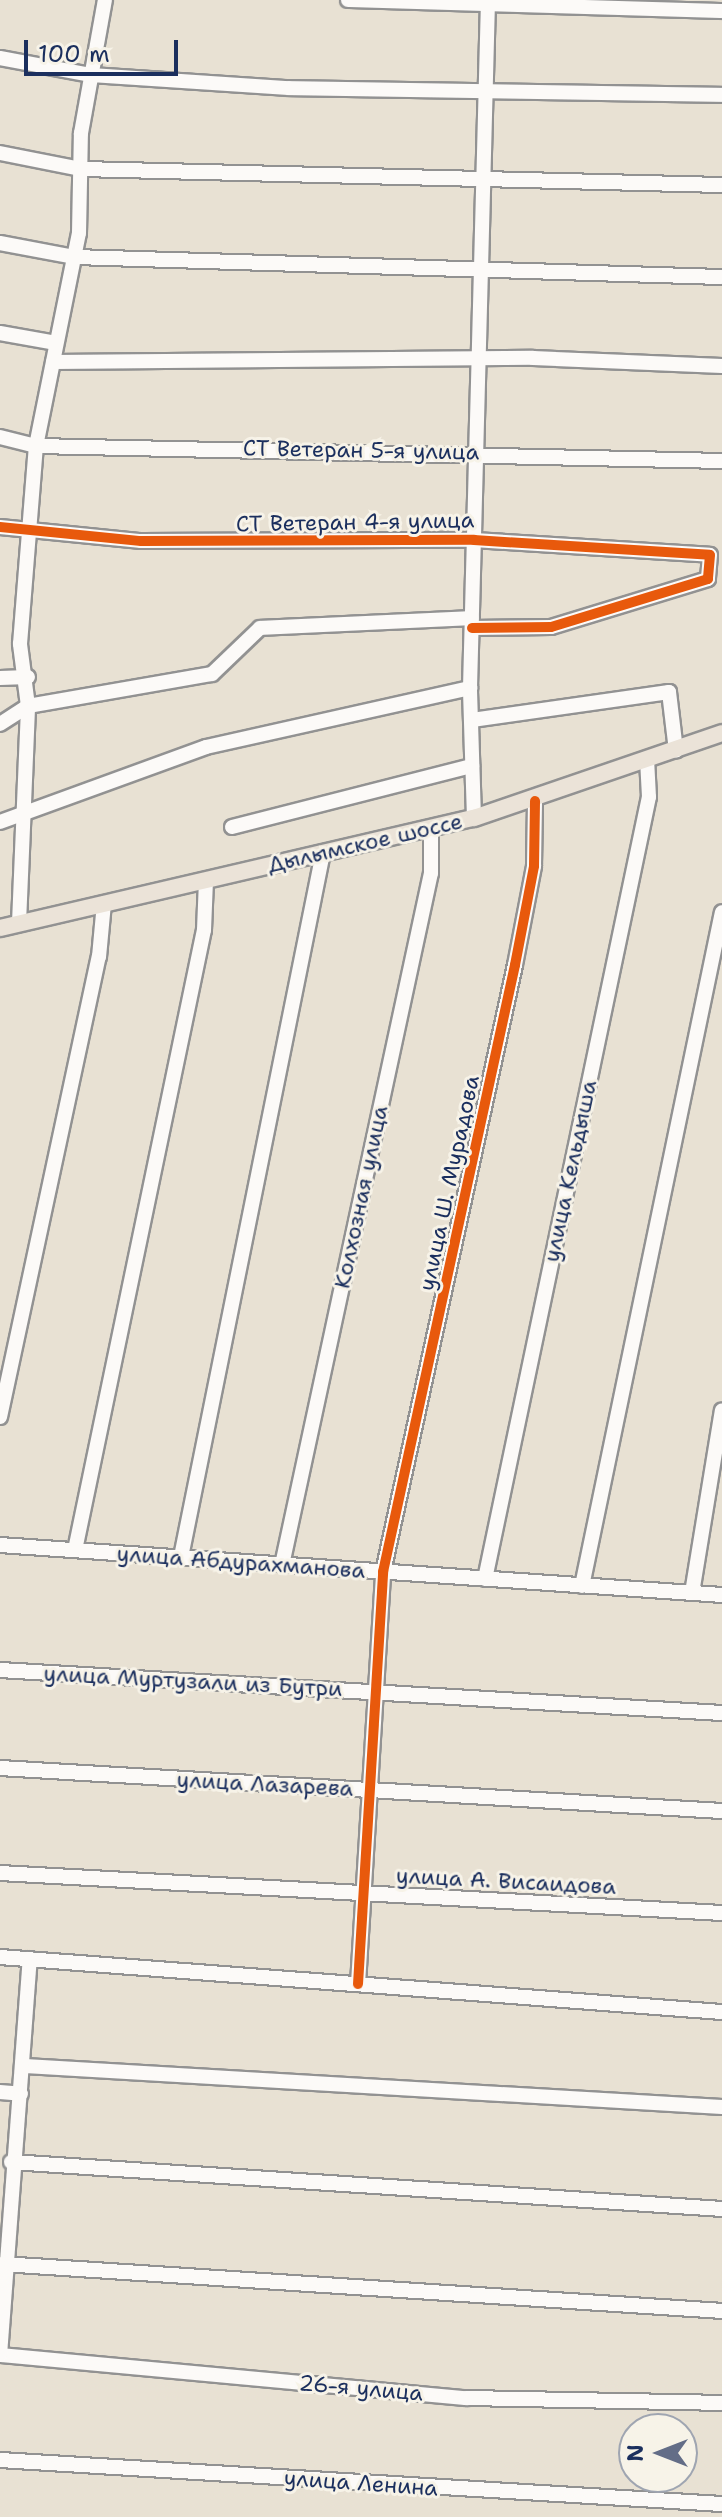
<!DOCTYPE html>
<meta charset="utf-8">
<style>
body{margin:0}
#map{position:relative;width:722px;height:2517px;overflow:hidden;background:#e8e1d3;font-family:"Shantell Sans",sans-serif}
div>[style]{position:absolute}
.roads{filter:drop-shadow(2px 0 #929292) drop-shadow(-2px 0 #929292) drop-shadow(0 2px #929292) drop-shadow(0 -2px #929292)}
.minor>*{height:14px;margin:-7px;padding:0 7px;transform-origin:7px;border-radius:7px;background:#fcfaf8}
.major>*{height:16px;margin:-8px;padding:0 8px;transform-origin:8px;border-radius:8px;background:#ebe3d8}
.cycleway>*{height:10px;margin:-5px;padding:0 5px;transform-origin:5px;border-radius:5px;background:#e8590c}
span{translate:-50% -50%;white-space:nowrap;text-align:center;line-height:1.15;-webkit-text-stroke:6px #f7f3e8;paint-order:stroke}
.street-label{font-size:22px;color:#1b2f5e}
.north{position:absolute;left:618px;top:2413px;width:80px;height:80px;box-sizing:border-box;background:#f7f3e8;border:2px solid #9fa5b1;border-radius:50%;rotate:270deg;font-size:22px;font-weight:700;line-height:32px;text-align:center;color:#1b2f5e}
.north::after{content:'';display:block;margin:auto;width:28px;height:36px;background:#636d87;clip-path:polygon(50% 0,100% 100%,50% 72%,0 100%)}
.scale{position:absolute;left:24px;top:40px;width:154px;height:36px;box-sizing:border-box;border:4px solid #1b2f5e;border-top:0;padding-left:10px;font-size:24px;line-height:28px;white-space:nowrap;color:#1b2f5e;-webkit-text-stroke:6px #f7f3e8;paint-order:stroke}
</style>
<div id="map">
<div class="roads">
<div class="minor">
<i style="left:348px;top:0;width:374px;rotate:1.7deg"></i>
<i style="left:0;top:58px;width:93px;rotate:10.6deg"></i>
<i style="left:91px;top:75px;width:198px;rotate:3.8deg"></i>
<i style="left:289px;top:88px;width:433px;rotate:0.9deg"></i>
<i style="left:0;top:153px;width:83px;rotate:11.2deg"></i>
<i style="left:81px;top:169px;width:641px;rotate:1.43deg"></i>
<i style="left:0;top:243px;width:75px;rotate:10.7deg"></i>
<i style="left:74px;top:257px;width:648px;rotate:1.77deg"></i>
<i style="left:0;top:333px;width:57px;rotate:10.1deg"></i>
<i style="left:53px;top:362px;width:480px;rotate:-0.5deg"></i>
<i style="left:533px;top:358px;width:189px;rotate:2.4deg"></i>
<i style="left:0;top:437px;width:37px;rotate:14deg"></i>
<i style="left:36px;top:446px;width:686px;rotate:1.25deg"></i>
<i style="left:0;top:527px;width:142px;rotate:5.7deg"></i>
<i style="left:141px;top:541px;width:333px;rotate:-0.2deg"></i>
<i style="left:474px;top:540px;width:236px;rotate:3.6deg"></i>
<i style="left:710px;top:555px;width:24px;rotate:95deg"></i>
<i style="left:708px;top:579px;width:164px;rotate:163deg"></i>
<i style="left:551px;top:627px;width:79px;rotate:179.3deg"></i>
<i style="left:0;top:678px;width:28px;rotate:-2deg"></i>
<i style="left:472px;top:720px;width:199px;rotate:-8.1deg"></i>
<i style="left:669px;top:692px;width:59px;rotate:83.2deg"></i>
<i style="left:0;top:724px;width:33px;rotate:-33deg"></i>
<i style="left:28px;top:706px;width:187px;rotate:-9.9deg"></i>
<i style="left:212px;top:674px;width:66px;rotate:-43.8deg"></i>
<i style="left:260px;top:628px;width:212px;rotate:-2.7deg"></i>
<i style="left:474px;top:818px;width:130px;rotate:-91.8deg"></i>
<i style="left:470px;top:688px;width:688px;rotate:-88.5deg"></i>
<i style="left:0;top:822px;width:219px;rotate:-20deg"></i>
<i style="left:206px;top:747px;width:271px;rotate:-12.6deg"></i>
<i style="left:232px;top:827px;width:248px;rotate:-14.3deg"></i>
<i style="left:19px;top:923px;width:217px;rotate:-87.6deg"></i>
<i style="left:28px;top:706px;width:63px;rotate:-97.4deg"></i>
<i style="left:20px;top:644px;width:199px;rotate:-85.4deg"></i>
<i style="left:36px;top:446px;width:217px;rotate:-78.6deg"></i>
<i style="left:79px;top:233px;width:100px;rotate:-88.9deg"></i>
<i style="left:81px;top:133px;width:135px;rotate:-79.8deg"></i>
<i style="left:0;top:1417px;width:471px;rotate:-77.9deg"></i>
<i style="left:99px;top:957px;width:54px;rotate:-84.7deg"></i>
<i style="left:0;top:1545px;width:724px;rotate:3.96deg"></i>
<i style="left:75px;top:1550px;width:633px;rotate:-78.25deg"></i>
<i style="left:204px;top:930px;width:50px;rotate:-87.7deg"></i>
<i style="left:181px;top:1557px;width:718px;rotate:-78.6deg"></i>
<i style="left:282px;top:1565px;width:708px;rotate:-77.85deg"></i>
<i style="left:431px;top:873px;width:45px;rotate:-90deg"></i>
<i style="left:485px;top:1579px;width:799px;rotate:-78.16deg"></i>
<i style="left:649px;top:797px;width:34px;rotate:-93deg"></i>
<i style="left:582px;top:1586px;width:688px;rotate:-78.27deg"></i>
<i style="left:692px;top:1593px;width:185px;rotate:-80.7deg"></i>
<i style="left:0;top:1670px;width:723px;rotate:3.41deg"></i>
<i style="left:0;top:1768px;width:723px;rotate:3.41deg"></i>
<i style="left:0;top:1873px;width:723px;rotate:3.17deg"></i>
<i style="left:0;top:1957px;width:724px;rotate:4.36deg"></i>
<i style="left:358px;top:1984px;width:413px;rotate:-86.5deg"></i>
<i style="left:383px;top:1572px;width:621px;rotate:-77.73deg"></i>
<i style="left:515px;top:965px;width:101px;rotate:-79.1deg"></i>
<i style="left:534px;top:866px;width:65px;rotate:-89.1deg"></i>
<i style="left:25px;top:2066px;width:698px;rotate:3.37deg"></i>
<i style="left:0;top:2092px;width:21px;rotate:5deg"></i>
<i style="left:11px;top:2162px;width:713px;rotate:3.78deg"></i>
<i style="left:2px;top:2264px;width:722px;rotate:3.73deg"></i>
<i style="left:0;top:2355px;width:468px;rotate:5.3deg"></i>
<i style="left:466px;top:2398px;width:256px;rotate:1.1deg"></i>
<i style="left:0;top:2355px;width:397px;rotate:-85.7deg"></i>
<i style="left:0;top:2460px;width:723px;rotate:3.49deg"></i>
</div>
<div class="major">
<i style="left:0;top:928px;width:487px;rotate:-13.1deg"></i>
<i style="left:474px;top:818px;width:262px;rotate:-18.9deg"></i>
</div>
</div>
<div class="cycleway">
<i style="left:0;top:527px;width:142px;rotate:5.7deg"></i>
<i style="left:141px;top:541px;width:333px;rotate:-0.2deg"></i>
<i style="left:474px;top:540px;width:236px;rotate:3.6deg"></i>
<i style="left:710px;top:555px;width:24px;rotate:95deg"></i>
<i style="left:708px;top:579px;width:164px;rotate:163deg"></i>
<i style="left:551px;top:627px;width:79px;rotate:179.3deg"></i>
<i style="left:358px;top:1984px;width:413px;rotate:-86.5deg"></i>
<i style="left:383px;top:1572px;width:621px;rotate:-77.73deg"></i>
<i style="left:515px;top:965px;width:101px;rotate:-79.1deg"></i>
<i style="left:534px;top:866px;width:65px;rotate:-89.1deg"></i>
</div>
<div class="street-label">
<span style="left:361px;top:450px;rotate:1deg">СТ Ветеран 5-я улица</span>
<span style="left:355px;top:522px;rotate:-1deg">СТ Ветеран 4-я улица</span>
<span style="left:365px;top:843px;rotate:-13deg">Дылымское шоссе</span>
<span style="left:570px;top:1171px;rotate:-78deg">улица Кельдыша</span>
<span style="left:449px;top:1183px;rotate:-78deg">улица Ш. Мурадова</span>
<span style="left:361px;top:1197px;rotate:-78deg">Колхозная улица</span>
<span style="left:241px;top:1562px;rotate:4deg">улица Абдурахманова</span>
<span style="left:193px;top:1681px;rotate:3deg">улица Муртузали из Бутри</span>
<span style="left:265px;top:1784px;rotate:3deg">улица Лазарева</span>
<span style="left:506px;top:1881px;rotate:3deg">улица А. Висаидова</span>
<span style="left:361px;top:2388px;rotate:5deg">26-я улица</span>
<span style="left:361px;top:2483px;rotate:4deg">улица Ленина</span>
</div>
<div class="north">N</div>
<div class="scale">100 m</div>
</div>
